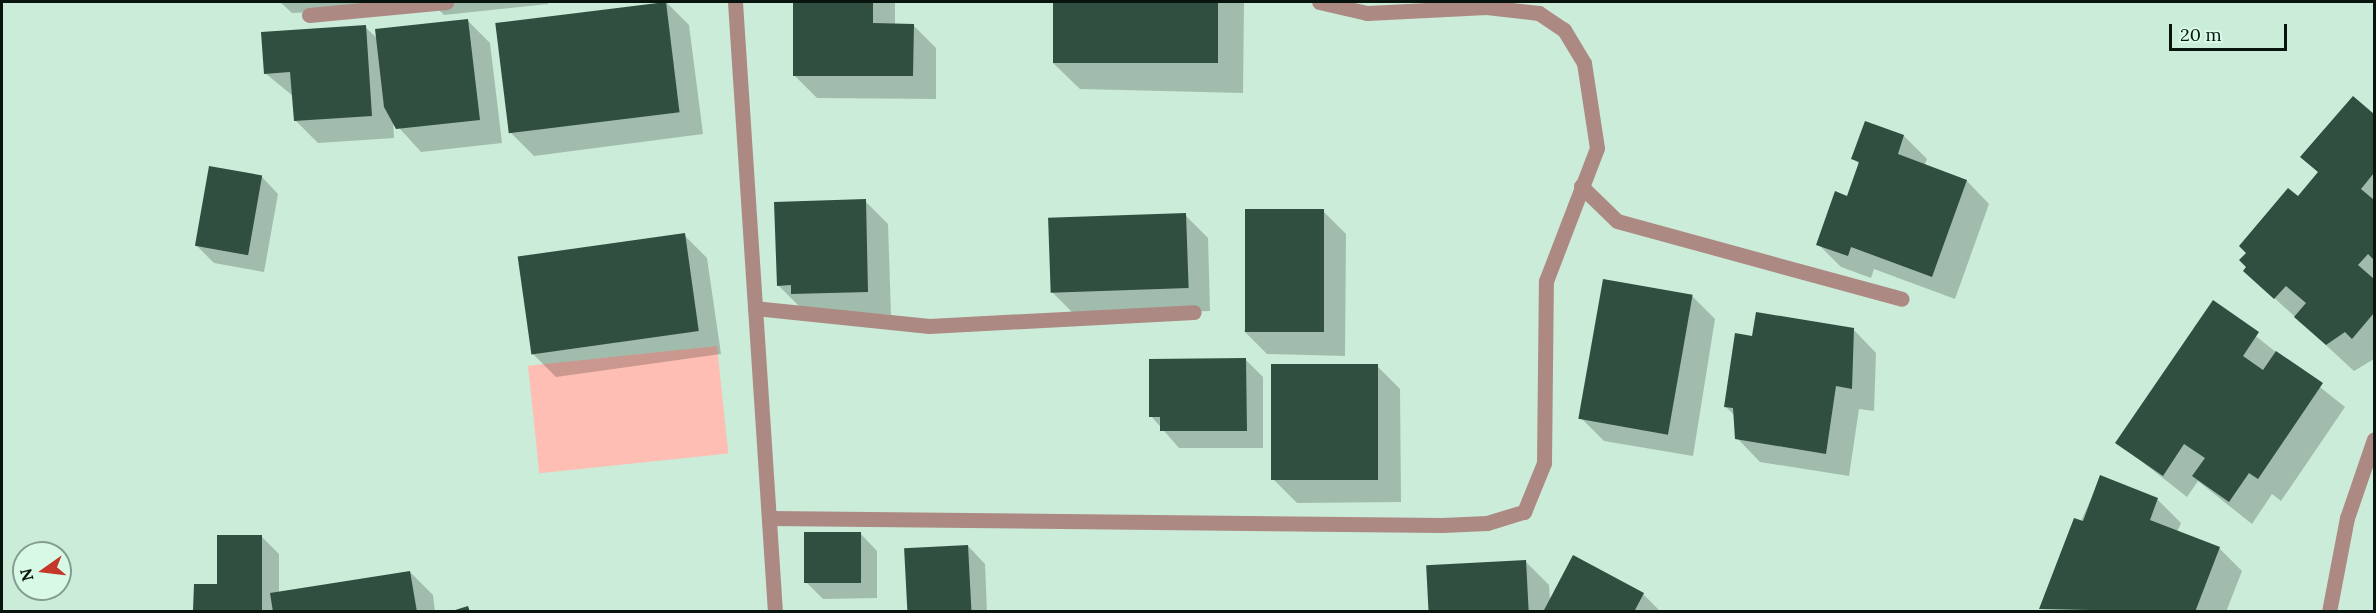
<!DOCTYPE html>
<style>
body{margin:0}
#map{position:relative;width:2376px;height:613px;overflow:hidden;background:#caecd9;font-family:Lora,serif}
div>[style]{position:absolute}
.green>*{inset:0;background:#febeb3;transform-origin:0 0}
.shadow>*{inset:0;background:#0003}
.building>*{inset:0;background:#314f40;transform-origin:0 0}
.lane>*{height:15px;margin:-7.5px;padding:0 7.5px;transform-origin:7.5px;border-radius:7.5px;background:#ad8983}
.street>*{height:15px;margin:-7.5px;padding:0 7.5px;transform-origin:7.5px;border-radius:7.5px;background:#ad8983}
span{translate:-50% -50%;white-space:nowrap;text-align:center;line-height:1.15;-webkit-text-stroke:6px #d7f9e6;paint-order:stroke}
.frame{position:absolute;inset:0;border:3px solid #08140e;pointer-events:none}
.north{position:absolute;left:12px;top:541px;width:60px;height:60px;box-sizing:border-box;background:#d7f9e6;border:2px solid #849d90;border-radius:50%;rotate:256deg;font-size:16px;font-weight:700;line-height:24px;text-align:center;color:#08140e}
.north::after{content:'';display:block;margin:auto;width:21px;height:27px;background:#c53829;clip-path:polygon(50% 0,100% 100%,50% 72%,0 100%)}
.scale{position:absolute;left:2169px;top:24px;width:118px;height:27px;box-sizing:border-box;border:3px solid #08140e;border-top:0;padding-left:8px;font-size:18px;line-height:21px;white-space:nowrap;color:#08140e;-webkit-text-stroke:4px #d7f9e6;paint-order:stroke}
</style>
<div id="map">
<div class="green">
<i style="left:717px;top:346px;width:108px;height:190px;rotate:84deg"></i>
</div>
<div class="shadow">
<i style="clip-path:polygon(280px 2px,397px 2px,397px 8px,292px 13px)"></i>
<i style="clip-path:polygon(431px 2px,548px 2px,548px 4px,444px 15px)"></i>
<i style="clip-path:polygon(666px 2px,689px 25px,703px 134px,534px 156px,511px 133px)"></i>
<i style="clip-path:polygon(794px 2px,895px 2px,895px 25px,913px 25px,936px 48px,936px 99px,817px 98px,794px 75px)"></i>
<i style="clip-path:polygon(1054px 2px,1244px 2px,1243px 93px,1080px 89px,1053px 63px)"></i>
<i style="clip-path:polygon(467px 20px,490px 43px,502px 143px,421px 152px,393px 121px,394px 138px,318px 143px,295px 120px,293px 96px,265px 73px,365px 27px,378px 39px)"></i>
<i style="clip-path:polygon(2353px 98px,2374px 116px,2374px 359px,2354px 371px,2245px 271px,2319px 173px,2302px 156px)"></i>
<i style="clip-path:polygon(1866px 122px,1904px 136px,1927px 159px,1924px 166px,1967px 181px,1989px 204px,1955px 299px,1874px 269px,1871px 278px,1841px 267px,1818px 244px,1848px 198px,1860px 165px,1853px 158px)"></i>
<i style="clip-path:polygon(261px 176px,278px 194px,264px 272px,214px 263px,197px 246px)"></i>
<i style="clip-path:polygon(865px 201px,888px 224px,891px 315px,801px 308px,778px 285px)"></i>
<i style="clip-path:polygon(1323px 211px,1346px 234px,1345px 356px,1267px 354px,1244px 331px)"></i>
<i style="clip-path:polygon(1185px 215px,1208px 238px,1210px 311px,1075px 315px,1052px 292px)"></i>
<i style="clip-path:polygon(684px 235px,707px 258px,721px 354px,556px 377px,533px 354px)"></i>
<i style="clip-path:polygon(1692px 296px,1715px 319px,1693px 456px,1604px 441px,1581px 418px)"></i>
<i style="clip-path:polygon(2213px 302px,2345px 407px,2281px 501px,2272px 494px,2252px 524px,2198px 481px,2187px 497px,2117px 442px)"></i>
<i style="clip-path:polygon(1853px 329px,1876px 353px,1874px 411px,1859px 409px,1849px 476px,1760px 462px,1737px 438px,1735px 416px,1725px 406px,1754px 337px)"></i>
<i style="clip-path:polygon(1246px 360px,1263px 377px,1263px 448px,1179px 448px,1151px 416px)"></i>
<i style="clip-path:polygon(1377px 366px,1400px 389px,1401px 502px,1297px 503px,1274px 480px)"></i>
<i style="clip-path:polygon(2101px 477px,2158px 500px,2181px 523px,2177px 532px,2219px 548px,2242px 571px,2226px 612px,2041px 609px)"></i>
<i style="clip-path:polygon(860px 533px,877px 551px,877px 598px,823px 599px,806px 582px)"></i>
<i style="clip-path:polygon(262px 537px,279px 554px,279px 593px,410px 572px,433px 595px,435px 612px,197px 612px)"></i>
<i style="clip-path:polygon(968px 546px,985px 564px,987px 612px,908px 612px)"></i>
<i style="clip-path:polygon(1526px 562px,1549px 585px,1550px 601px,1643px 594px,1661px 612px,1430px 612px)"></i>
</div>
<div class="building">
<i style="left:666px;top:2px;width:111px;height:172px;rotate:83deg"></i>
<i style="clip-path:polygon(793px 2px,873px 2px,873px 23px,914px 24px,913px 76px,793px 76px)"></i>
<i style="left:1053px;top:2px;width:165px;height:61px"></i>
<i style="clip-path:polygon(468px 19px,480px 120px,396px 129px,384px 107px,375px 29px)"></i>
<i style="clip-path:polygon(366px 25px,372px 116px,294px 121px,290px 72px,264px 74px,261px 32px)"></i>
<i style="clip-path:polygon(2353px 96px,2374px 114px,2374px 173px,2361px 189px,2374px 200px,2374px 260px,2368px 254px,2358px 265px,2374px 279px,2374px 313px,2352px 339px,2345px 332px,2326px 345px,2294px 317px,2306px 303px,2286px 286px,2274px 299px,2243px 271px,2246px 267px,2239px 260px,2246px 253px,2239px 246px,2288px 188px,2298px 196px,2318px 172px,2300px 157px)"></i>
<i style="clip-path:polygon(1865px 121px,1904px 135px,1898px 154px,1967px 180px,1932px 277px,1851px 247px,1848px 256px,1816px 245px,1835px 191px,1847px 196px,1859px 162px,1851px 159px)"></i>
<i style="left:209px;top:166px;width:54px;height:81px;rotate:10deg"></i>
<i style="clip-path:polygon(866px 199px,868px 292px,791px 294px,791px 285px,777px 286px,774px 202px)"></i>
<i style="left:1245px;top:209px;width:79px;height:123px"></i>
<i style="left:1186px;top:213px;width:75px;height:138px;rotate:88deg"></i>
<i style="left:685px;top:233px;width:99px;height:169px;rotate:82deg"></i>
<i style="left:1603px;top:279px;width:91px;height:142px;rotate:10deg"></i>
<i style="clip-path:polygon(2213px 300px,2259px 332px,2243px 356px,2263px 370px,2276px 351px,2323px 383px,2258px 479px,2249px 473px,2229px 502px,2192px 476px,2205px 458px,2184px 444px,2163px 476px,2115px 443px)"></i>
<i style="clip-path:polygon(1756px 312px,1854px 328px,1852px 389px,1836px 386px,1826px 454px,1735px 439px,1733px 408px,1724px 407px,1735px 333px,1752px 336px)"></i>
<i style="clip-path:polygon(1246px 358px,1247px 431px,1160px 431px,1160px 417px,1149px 417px,1149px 359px)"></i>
<i style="left:1378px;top:364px;width:116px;height:107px;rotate:90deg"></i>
<i style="clip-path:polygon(2100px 475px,2158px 498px,2150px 520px,2220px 547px,2195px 612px,2039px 609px,2074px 518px,2083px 521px)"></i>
<i style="left:804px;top:532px;width:57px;height:51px"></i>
<i style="clip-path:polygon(217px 535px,262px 535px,262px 612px,193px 610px,194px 584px,217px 584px)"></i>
<i style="left:968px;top:545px;width:67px;height:64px;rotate:87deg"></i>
<i style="clip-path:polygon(1573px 555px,1644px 593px,1634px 612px,1543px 612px)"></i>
<i style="left:1526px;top:560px;width:52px;height:100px;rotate:87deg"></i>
<i style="clip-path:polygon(410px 571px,417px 612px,273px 612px,270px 593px)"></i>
<i style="clip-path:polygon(468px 606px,470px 612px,452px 612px,452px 611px)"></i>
</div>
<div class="lane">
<i style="left:309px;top:15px;width:138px;rotate:-5.4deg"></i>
<i style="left:755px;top:308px;width:175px;rotate:5.9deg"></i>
<i style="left:929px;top:326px;width:265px;rotate:-3deg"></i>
</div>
<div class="street">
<i style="left:735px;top:2px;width:611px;rotate:86.25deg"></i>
<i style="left:1581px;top:186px;width:50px;rotate:44.2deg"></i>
<i style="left:1617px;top:221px;width:295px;rotate:15.3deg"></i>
<i style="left:770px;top:518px;width:672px;rotate:0.6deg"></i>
<i style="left:1442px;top:525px;width:45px;rotate:-2.5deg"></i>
<i style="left:1487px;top:523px;width:39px;rotate:-17deg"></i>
<i style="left:1524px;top:512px;width:53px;rotate:-67.8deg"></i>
<i style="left:1544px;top:463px;width:182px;rotate:-89.4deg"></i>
<i style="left:1546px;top:281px;width:142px;rotate:-69deg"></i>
<i style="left:1597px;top:148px;width:86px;rotate:-98.7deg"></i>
<i style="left:1584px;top:63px;width:39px;rotate:-121deg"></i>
<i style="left:1564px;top:30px;width:30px;rotate:-146deg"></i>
<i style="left:1539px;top:13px;width:53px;rotate:-173.5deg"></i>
<i style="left:1486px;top:7px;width:119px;rotate:177.1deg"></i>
<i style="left:1367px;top:13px;width:49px;rotate:-167.1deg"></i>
<i style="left:2329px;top:612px;width:96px;rotate:-79.2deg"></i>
<i style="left:2347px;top:518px;width:83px;rotate:-71.1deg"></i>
</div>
<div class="frame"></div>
<div class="north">N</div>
<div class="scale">20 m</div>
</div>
